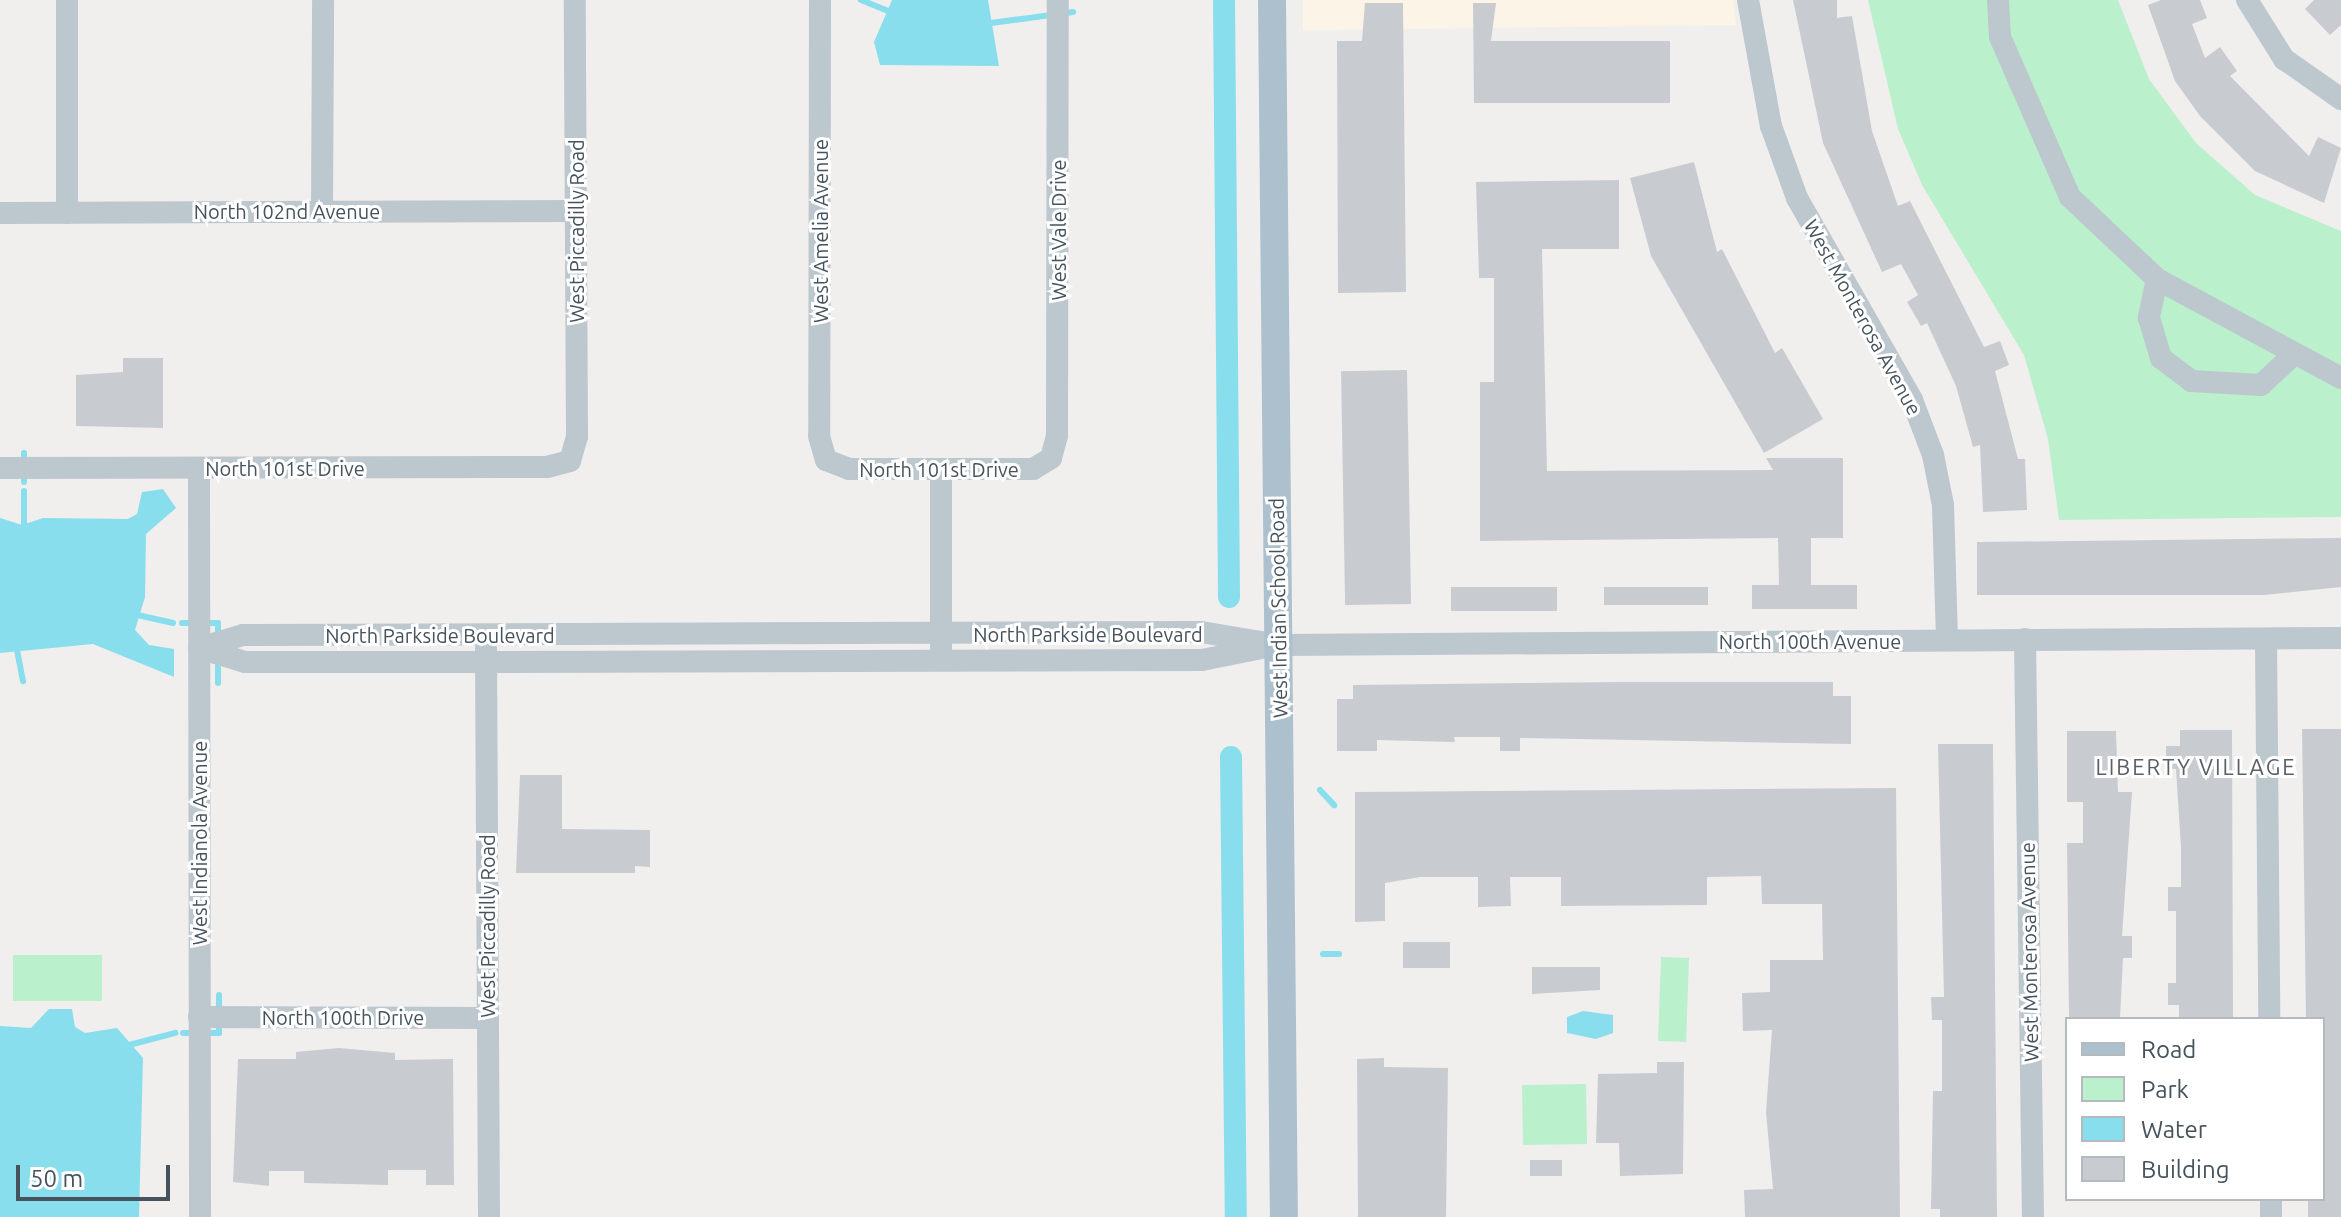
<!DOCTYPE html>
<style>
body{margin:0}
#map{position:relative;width:2341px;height:1217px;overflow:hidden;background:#f1eeee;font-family:Ubuntu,sans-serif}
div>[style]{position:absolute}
.commercial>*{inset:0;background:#fcf5e7}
.green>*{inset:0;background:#bbf0cc;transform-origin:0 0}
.water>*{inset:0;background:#88deed}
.stream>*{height:6px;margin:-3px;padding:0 3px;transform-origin:3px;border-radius:3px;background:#88deed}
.canal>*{height:22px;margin:-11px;padding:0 11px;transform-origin:11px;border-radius:11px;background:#88deed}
.building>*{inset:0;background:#c8ccd1;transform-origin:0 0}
.minor>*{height:22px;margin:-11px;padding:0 11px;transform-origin:11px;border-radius:11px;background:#bcc7ce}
.major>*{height:28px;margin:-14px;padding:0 14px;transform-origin:14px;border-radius:14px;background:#adc0ce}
span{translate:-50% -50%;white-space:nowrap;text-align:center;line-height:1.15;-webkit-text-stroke:6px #fff;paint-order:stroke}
.street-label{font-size:20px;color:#46535c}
.neighbourhood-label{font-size:22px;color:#5b5f63;letter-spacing:2px}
.legend{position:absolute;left:2065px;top:1017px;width:260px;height:184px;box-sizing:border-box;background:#fff;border:2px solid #b5babe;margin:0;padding:10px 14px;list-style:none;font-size:24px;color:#46535c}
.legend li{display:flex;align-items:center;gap:16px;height:40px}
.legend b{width:40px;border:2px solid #b5babe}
.scale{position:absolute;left:16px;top:1165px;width:154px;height:36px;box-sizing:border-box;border:4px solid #46535c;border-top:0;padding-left:10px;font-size:24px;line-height:28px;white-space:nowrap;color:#46535c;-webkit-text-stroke:6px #fff;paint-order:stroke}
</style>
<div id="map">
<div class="commercial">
<i style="clip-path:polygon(1303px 0,1733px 0,1736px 25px,1303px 30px)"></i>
</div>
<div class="green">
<i style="clip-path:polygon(1868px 0,2118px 0,2149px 79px,2196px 143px,2255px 195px,2341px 231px,2341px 517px,2059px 520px,2048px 439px,2024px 355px,1922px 185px,1898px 129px)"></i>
<i style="left:13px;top:955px;width:89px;height:46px"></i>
<i style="left:1661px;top:957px;width:28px;height:84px;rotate:2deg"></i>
<i style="left:1586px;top:1084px;width:60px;height:64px;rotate:89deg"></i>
</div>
<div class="water">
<i style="clip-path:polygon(892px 0,988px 0,999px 66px,880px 65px,874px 42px)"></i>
<i style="clip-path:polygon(163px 489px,176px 508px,146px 534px,145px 597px,135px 630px,149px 645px,174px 649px,174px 677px,93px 644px,0 653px,0 518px,22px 525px,43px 518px,128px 519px,137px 514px,142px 492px)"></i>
<i style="clip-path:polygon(49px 1009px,72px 1009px,75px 1027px,85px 1033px,117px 1028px,143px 1058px,139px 1217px,0 1217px,0 1026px,31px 1028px)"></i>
<i style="clip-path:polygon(1583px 1011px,1613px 1015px,1613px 1033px,1596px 1039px,1567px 1033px,1567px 1017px)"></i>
</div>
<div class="stream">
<i style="left:861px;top:0;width:32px;rotate:22deg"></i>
<i style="left:991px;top:23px;width:83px;rotate:-7.6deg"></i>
<i style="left:24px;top:453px;width:29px;rotate:90deg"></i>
<i style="left:24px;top:530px;width:39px;rotate:-90deg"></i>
<i style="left:133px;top:614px;width:41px;rotate:12.7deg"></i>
<i style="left:182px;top:623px;width:36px"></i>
<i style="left:218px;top:623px;width:13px;rotate:90deg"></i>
<i style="left:16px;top:645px;width:37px;rotate:79deg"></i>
<i style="left:218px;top:659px;width:24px;rotate:90deg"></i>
<i style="left:1320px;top:790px;width:21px;rotate:47deg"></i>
<i style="left:1323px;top:954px;width:16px"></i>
<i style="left:219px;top:1012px;width:17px;rotate:-90deg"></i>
<i style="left:183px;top:1033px;width:36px"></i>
<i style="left:219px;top:1033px;width:10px;rotate:-90deg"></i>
<i style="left:129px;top:1045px;width:48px;rotate:-14.6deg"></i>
</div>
<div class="canal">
<i style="left:1224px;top:0;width:597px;rotate:89.52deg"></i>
<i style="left:1231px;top:757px;width:460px;rotate:89.4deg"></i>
</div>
<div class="building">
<i style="clip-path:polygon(1793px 0,1837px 0,1837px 18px,1852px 16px,1872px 131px,1898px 206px,1910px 201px,1984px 347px,2000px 341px,2009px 365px,1995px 371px,2018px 459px,2025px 459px,2027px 510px,1983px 512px,1980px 445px,1973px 447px,1956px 386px,1927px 323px,1921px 326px,1907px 302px,1918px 295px,1901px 264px,1882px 272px,1823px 143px)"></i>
<i style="clip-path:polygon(2161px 0,2200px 0,2207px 18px,2192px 24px,2205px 58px,2220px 47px,2237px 71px,2230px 76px,2309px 156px,2318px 137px,2341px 148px,2324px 203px,2255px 171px,2200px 116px,2175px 81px,2148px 5px)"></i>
<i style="clip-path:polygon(2314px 0,2341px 0,2341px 25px,2330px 35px,2305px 9px)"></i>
<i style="clip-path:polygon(1365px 3px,1403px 3px,1406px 292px,1338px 293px,1337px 41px,1362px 41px)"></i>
<i style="clip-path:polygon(1473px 3px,1496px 3px,1491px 41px,1670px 41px,1670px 103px,1474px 103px)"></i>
<i style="clip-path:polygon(1694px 162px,1717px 252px,1722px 249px,1775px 353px,1782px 348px,1823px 419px,1764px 453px,1651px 256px,1630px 178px)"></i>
<i style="clip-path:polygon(1619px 180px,1619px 249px,1542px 249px,1547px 471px,1773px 470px,1766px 458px,1843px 458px,1843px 538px,1811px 538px,1811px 585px,1857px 585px,1857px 609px,1752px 609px,1752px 585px,1779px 585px,1778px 538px,1480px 541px,1480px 382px,1494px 382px,1494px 278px,1479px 278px,1476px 182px)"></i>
<i style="clip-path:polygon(123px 358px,163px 358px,163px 428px,76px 426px,76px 375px,123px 372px)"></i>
<i style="left:1407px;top:370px;width:234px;height:66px;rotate:89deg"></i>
<i style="clip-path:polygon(2341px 538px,2341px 587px,2265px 595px,1977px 595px,1977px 542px)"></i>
<i style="left:1451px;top:587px;width:106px;height:24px"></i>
<i style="left:1708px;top:587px;width:18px;height:104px;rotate:90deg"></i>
<i style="clip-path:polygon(1620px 682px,1833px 682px,1833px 696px,1851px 696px,1851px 744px,1520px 738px,1520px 751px,1500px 751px,1500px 737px,1454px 737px,1455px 742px,1377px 740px,1377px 751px,1337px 751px,1337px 699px,1353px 699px,1353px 685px)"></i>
<i style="clip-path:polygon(2302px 729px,2341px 729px,2341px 1217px,2308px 1217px,2308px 1201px,2323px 1201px,2323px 1019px,2306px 1019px)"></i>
<i style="clip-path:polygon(2180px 730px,2232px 730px,2233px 1019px,2179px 1019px,2179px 1005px,2168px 1005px,2168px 983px,2176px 983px,2176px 911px,2168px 911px,2168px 887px,2181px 887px,2181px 848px,2176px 769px,2166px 769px,2166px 746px,2180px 746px)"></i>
<i style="clip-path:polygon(2067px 731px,2116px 731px,2118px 792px,2132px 792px,2122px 936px,2132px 936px,2132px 958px,2123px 958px,2120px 1019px,2069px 1019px,2067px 843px,2083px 843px,2083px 802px,2067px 802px)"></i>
<i style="clip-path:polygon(1938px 744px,1993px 744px,1997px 1217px,1940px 1217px,1940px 1209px,1931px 1209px,1933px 1091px,1942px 1091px,1942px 1020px,1932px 1020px,1931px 997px,1944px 997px)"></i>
<i style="clip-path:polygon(520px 775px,562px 775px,562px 829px,650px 830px,650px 867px,635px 866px,635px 873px,516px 873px)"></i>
<i style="clip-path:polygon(1896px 788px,1900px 1217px,1745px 1217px,1744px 1190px,1773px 1189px,1766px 1112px,1772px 1030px,1743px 1031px,1742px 993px,1770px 992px,1770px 960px,1823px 960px,1822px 904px,1762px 904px,1761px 876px,1707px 877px,1707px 905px,1561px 906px,1561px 877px,1510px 877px,1511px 906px,1478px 907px,1478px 877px,1420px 877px,1385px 883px,1385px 921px,1355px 922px,1355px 792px)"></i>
<i style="left:1403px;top:942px;width:47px;height:26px"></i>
<i style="clip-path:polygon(1532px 967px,1600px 967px,1600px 990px,1532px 994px)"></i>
<i style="clip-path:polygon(339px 1048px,395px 1053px,395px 1060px,453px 1059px,454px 1185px,426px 1185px,426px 1170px,388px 1170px,388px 1185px,304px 1183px,304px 1171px,269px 1171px,269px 1186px,233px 1182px,238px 1059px,296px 1059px,296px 1052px)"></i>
<i style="clip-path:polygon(1384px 1058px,1384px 1067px,1448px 1068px,1446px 1217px,1358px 1217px,1357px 1059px)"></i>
<i style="clip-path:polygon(1657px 1062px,1684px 1062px,1683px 1174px,1620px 1176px,1619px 1143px,1596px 1143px,1598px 1074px,1657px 1073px)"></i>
<i style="left:1530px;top:1160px;width:32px;height:16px"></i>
</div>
<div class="minor">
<i style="left:67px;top:0;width:213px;rotate:90deg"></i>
<i style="left:820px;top:0;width:436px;rotate:90.1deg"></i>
<i style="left:819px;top:436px;width:25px;rotate:74deg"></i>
<i style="left:826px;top:460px;width:25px;rotate:21deg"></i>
<i style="left:849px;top:469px;width:184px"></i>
<i style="left:1033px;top:469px;width:21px;rotate:-31deg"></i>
<i style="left:1051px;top:458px;width:24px;rotate:-75deg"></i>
<i style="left:1057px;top:435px;width:435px;rotate:-89.9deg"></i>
<i style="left:1748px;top:0;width:128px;rotate:79.7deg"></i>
<i style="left:1771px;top:126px;width:77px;rotate:70.1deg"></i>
<i style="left:1797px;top:198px;width:232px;rotate:60.3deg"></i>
<i style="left:1912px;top:400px;width:59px;rotate:69.1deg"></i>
<i style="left:1933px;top:455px;width:51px;rotate:78.7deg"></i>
<i style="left:1943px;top:505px;width:135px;rotate:88.3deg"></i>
<i style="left:1998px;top:0;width:37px;rotate:87deg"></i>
<i style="left:2000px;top:37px;width:175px;rotate:66.4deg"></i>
<i style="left:2070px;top:197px;width:120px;rotate:43.3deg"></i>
<i style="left:2157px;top:279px;width:209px;rotate:28.3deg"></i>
<i style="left:2247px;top:0;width:70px;rotate:57.9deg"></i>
<i style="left:2284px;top:59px;width:70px;rotate:35.1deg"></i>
<i style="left:322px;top:211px;width:211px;rotate:-89.7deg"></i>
<i style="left:0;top:213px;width:575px;rotate:-0.2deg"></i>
<i style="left:2157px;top:279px;width:40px;rotate:102deg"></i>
<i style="left:2149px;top:318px;width:42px;rotate:73.3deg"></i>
<i style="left:2161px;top:358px;width:38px;rotate:37deg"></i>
<i style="left:2191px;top:381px;width:70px;rotate:3.3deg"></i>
<i style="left:2261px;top:385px;width:41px;rotate:-43deg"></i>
<i style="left:0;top:468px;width:547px;rotate:-0.1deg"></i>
<i style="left:547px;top:467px;width:24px;rotate:-15deg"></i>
<i style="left:570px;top:461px;width:25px;rotate:-74deg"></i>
<i style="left:577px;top:437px;width:437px;rotate:-90.3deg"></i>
<i style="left:199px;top:468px;width:749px;rotate:89.92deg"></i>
<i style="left:941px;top:469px;width:179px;rotate:90deg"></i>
<i style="left:2025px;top:639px;width:578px;rotate:89.21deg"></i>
<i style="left:2266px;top:639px;width:380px;rotate:89.5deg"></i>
<i style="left:199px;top:648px;width:46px;rotate:-16.5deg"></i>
<i style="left:243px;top:635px;width:958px;rotate:-0.18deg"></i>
<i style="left:1201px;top:632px;width:79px;rotate:9.5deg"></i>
<i style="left:1279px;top:645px;width:1062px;rotate:-0.38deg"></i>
<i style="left:199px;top:648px;width:48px;rotate:16.9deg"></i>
<i style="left:245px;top:662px;width:241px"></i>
<i style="left:486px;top:662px;width:716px;rotate:-0.16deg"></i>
<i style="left:1202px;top:660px;width:61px;rotate:-11.3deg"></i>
<i style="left:486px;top:649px;width:568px;rotate:89.7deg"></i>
<i style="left:199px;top:1017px;width:289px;rotate:0.2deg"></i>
<i style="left:2271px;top:1199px;width:18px;rotate:90deg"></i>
</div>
<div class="major">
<i style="left:1272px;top:0;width:1217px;rotate:89.44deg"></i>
</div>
<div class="street-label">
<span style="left:287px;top:211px">North 102nd Avenue</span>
<span style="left:1058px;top:230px;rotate:-90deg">West Vale Drive</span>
<span style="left:576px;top:231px;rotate:-90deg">West Piccadilly Road</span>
<span style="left:820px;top:231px;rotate:-90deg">West Amelia Avenue</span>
<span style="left:1863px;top:317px;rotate:61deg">West Monterosa Avenue</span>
<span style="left:285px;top:468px">North 101st Drive</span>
<span style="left:939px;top:469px">North 101st Drive</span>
<span style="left:1278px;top:608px;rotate:-91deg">West Indian School Road</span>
<span style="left:1088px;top:634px">North Parkside Boulevard</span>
<span style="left:440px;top:635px">North Parkside Boulevard</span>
<span style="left:1810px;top:641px">North 100th Avenue</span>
<span style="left:199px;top:843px;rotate:-90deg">West Indianola Avenue</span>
<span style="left:487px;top:926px;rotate:-90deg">West Piccadilly Road</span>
<span style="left:2029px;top:952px;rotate:-91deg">West Monterosa Avenue</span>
<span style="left:343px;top:1017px">North 100th Drive</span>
</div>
<div class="neighbourhood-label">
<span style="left:2196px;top:767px">LIBERTY VILLAGE</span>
</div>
<ul class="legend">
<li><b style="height:10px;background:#adc0ce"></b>Road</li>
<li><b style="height:22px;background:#bbf0cc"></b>Park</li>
<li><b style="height:22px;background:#88deed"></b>Water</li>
<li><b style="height:22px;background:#c8ccd1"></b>Building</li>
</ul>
<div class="scale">50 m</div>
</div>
